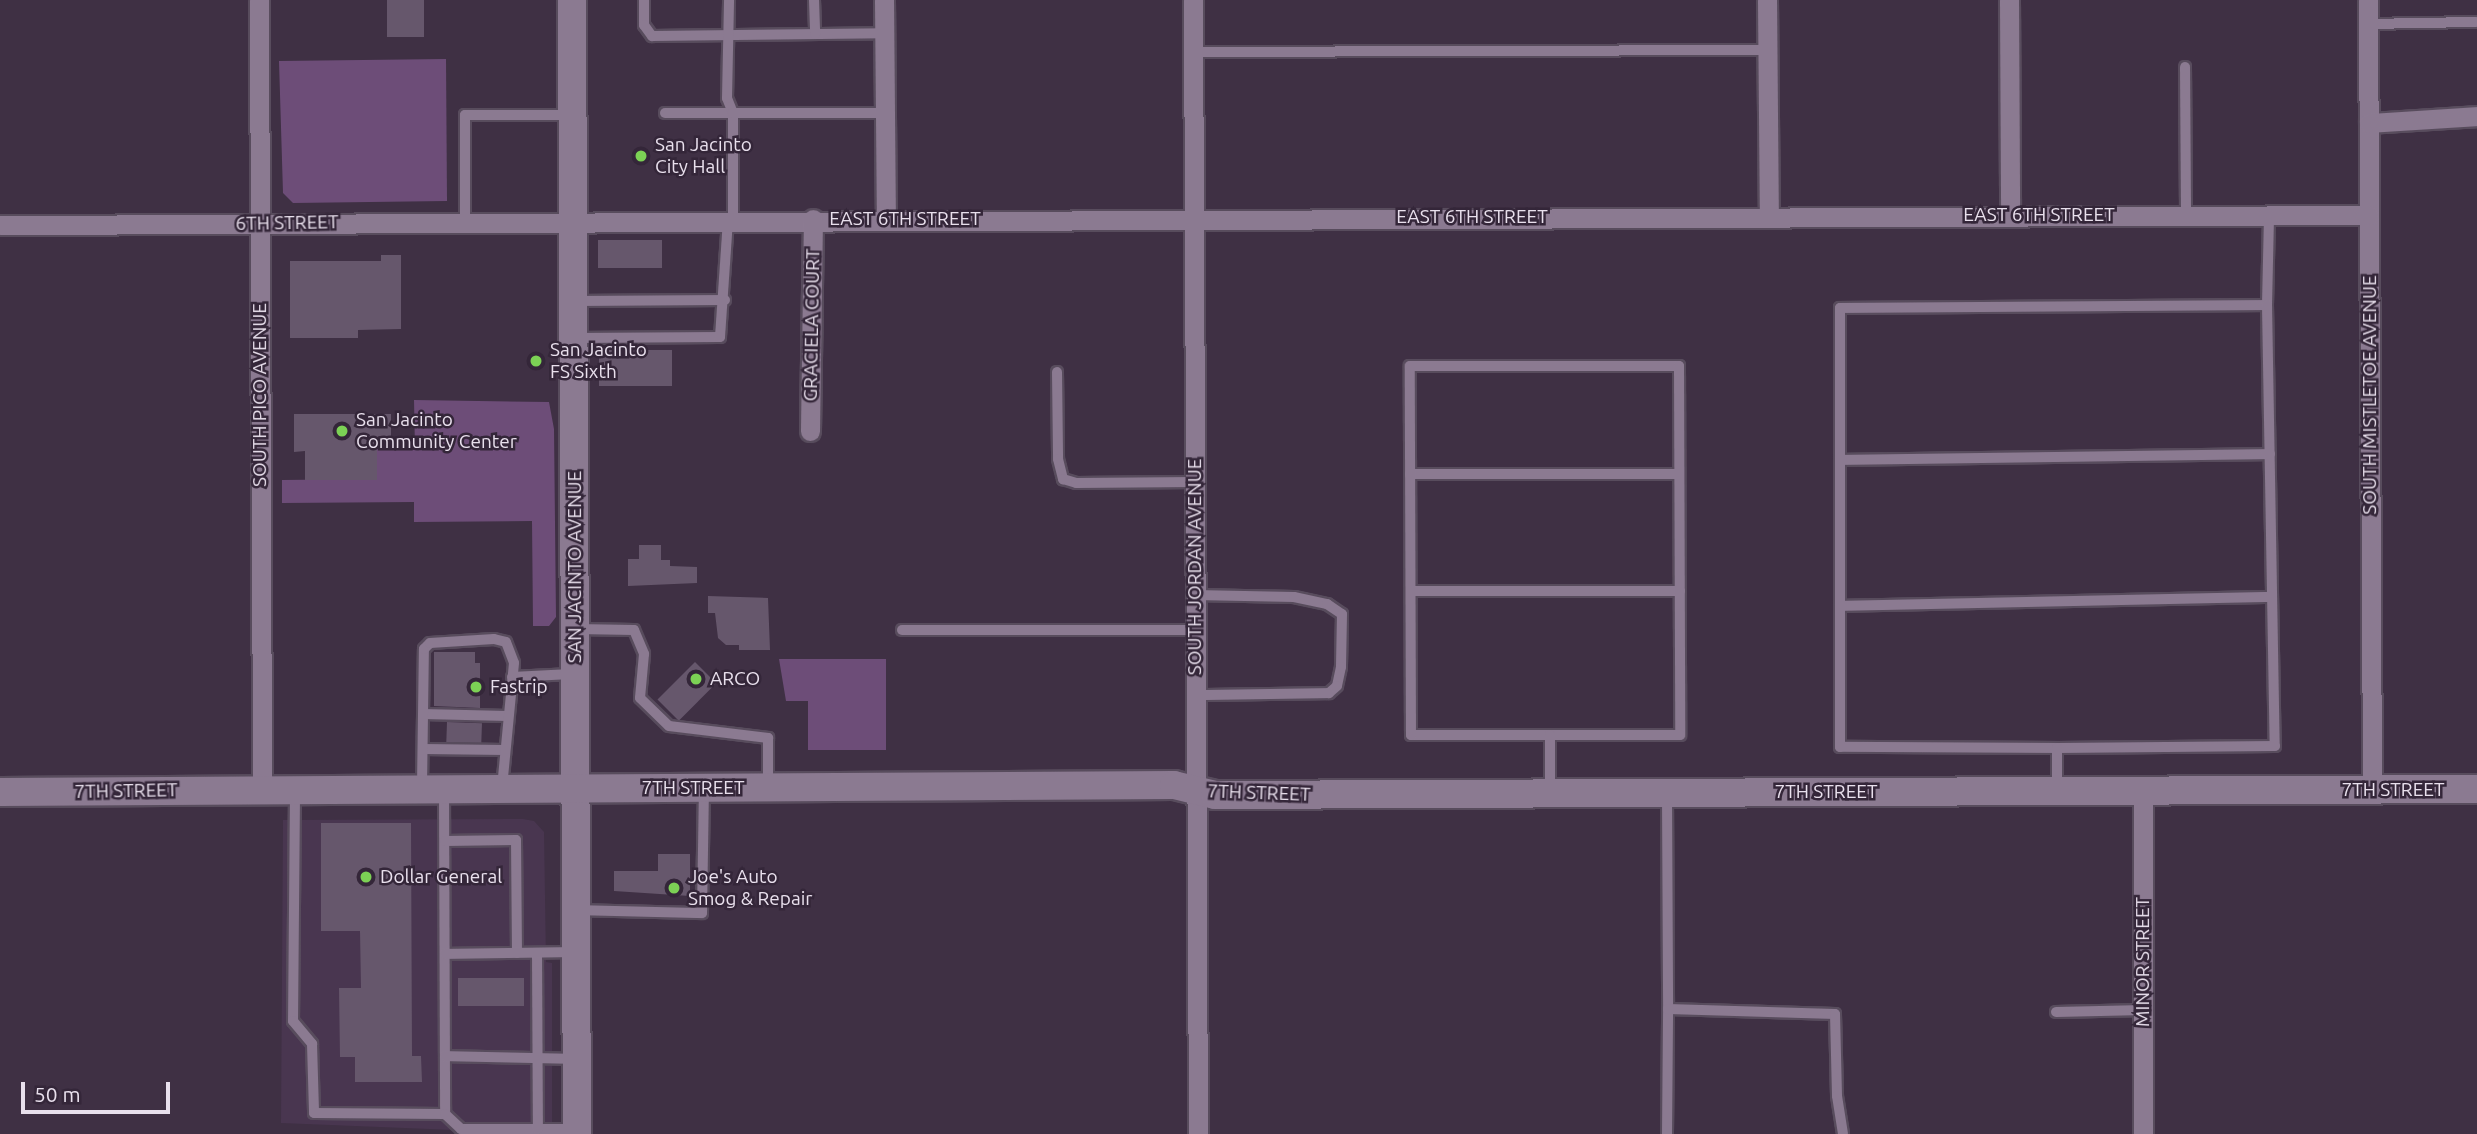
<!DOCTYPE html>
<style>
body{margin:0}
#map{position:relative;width:2477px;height:1134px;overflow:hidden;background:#3f3044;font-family:Ubuntu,sans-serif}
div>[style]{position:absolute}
.built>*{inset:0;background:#493650}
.green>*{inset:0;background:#6d4d78}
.building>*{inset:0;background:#66576c;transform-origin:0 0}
.roads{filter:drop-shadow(2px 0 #584c5d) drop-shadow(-2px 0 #584c5d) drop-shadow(0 2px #584c5d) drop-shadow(0 -2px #584c5d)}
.lane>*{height:10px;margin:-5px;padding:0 5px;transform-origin:5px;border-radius:5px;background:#8b7a91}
.street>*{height:19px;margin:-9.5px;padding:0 9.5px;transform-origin:9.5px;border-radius:9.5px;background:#8b7a91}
.secondary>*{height:28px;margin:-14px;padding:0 14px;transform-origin:14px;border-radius:14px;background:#8b7a91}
.dots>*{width:19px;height:19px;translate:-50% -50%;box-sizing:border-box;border:4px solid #342639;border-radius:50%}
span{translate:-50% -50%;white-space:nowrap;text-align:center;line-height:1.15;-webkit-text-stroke:5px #342639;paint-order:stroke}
.poi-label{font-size:19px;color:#e9e0ed}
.left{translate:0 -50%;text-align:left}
.street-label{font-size:19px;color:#e9e0ed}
.scale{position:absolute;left:21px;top:1082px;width:149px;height:32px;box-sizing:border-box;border:4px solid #e9e0ed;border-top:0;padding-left:9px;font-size:21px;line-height:24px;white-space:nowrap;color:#e9e0ed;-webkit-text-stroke:5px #342639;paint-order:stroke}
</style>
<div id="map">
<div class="built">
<i style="clip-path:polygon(523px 819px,534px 821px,544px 832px,546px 962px,552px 963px,552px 1134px,281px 1123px,283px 820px)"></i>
</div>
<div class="green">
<i style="clip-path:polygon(446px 59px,447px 201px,293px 203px,283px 193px,279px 61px)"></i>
<i style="clip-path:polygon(414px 400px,549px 402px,554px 429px,556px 617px,549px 626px,533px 626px,532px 521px,414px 522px,414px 502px,282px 503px,282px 480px,377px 479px,377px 449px,415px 450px)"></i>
<i style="clip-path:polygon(779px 659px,886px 659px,886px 750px,808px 750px,808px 701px,786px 701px)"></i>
</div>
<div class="building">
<i style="left:387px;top:0;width:37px;height:37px"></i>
<i style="left:662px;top:240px;width:28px;height:64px;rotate:90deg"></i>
<i style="clip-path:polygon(381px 255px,401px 255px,401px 329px,358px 330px,358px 338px,290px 338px,290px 261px,381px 261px)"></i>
<i style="left:599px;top:350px;width:73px;height:36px"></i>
<i style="clip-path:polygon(294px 414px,391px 414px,391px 449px,377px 449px,377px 480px,305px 480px,305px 451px,294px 452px)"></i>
<i style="clip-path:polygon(639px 545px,661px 545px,661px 560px,670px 560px,670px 566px,697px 567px,697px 583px,628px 586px,628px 559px,639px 559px)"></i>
<i style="clip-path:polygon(708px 596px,768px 598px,770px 650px,739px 650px,739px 645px,726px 645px,718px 638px,715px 613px,708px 613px)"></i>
<i style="clip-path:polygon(434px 652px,475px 652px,475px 663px,480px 663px,480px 708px,434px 706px)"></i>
<i style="left:695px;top:662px;width:30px;height:53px;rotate:45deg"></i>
<i style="left:447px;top:722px;width:35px;height:20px;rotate:2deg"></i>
<i style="clip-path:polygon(321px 823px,411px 823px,412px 1056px,421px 1056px,422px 1082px,355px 1082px,355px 1057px,340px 1057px,339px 988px,361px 988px,360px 931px,321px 931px)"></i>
<i style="clip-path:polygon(658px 854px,690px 854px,690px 896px,614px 891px,614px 871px,658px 871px)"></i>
<i style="left:458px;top:978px;width:66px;height:28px"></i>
</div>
<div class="roads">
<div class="lane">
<i style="left:644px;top:0;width:25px;rotate:90deg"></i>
<i style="left:644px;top:25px;width:14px;rotate:54deg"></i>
<i style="left:652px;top:36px;width:231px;rotate:-0.7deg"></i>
<i style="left:814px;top:0;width:34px;rotate:88deg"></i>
<i style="left:2368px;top:24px;width:108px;rotate:-1.1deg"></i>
<i style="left:1193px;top:52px;width:575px;rotate:-0.2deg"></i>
<i style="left:2185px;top:67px;width:149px;rotate:89.6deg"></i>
<i style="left:665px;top:113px;width:68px"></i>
<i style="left:733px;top:113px;width:16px;rotate:-112deg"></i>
<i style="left:727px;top:98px;width:98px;rotate:-88.8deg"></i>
<i style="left:733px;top:220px;width:107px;rotate:-90deg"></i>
<i style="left:733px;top:113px;width:153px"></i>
<i style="left:465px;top:221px;width:106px;rotate:-90deg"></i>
<i style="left:465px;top:115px;width:105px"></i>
<i style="left:575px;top:301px;width:150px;rotate:-0.4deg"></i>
<i style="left:2267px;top:305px;width:89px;rotate:-88.7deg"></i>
<i style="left:575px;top:338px;width:145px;rotate:-0.4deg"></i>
<i style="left:720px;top:337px;width:116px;rotate:-86.1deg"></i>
<i style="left:1057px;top:372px;width:87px;rotate:89.3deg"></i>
<i style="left:1058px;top:459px;width:21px;rotate:76deg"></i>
<i style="left:1063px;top:479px;width:14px;rotate:17deg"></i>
<i style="left:1076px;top:483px;width:119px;rotate:-0.5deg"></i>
<i style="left:1840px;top:460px;width:430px;rotate:-0.8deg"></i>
<i style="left:1410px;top:474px;width:269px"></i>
<i style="left:1411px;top:591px;width:269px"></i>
<i style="left:1195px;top:595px;width:99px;rotate:1.2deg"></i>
<i style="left:1294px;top:597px;width:34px;rotate:12deg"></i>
<i style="left:1327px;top:604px;width:18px;rotate:34deg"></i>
<i style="left:1342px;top:614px;width:53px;rotate:91.1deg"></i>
<i style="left:1341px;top:667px;width:19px;rotate:102deg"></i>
<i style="left:1337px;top:686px;width:11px;rotate:139deg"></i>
<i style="left:1329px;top:693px;width:134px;rotate:179.1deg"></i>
<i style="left:1840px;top:606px;width:432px;rotate:-1.2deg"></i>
<i style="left:576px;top:629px;width:58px;rotate:1deg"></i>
<i style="left:634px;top:630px;width:26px;rotate:67deg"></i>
<i style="left:644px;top:654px;width:44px;rotate:95.2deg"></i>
<i style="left:640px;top:698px;width:40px;rotate:44deg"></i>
<i style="left:669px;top:726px;width:100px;rotate:6.9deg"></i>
<i style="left:768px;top:738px;width:49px;rotate:90deg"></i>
<i style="left:902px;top:630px;width:293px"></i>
<i style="left:512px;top:677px;width:59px;rotate:-2.9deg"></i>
<i style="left:423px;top:714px;width:85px;rotate:1.3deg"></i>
<i style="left:1550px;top:735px;width:139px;rotate:180deg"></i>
<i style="left:1411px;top:735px;width:369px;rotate:-90.2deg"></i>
<i style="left:1410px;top:366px;width:269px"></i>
<i style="left:1679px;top:366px;width:369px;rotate:89.8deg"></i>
<i style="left:1680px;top:735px;width:130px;rotate:180deg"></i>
<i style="left:1550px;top:735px;width:58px;rotate:90deg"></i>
<i style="left:2057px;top:748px;width:217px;rotate:-179.7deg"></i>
<i style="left:1840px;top:747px;width:439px;rotate:-90deg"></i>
<i style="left:1840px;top:308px;width:427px;rotate:-0.4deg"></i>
<i style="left:2267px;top:305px;width:441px;rotate:89deg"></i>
<i style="left:2275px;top:746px;width:218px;rotate:179.5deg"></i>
<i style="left:2057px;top:748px;width:42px;rotate:90deg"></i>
<i style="left:423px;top:749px;width:82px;rotate:0.7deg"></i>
<i style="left:422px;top:786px;width:137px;rotate:-89.2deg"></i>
<i style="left:424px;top:649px;width:8px;rotate:-45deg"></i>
<i style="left:430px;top:643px;width:64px;rotate:-3.6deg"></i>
<i style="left:494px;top:639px;width:12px;rotate:14deg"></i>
<i style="left:506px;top:642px;width:22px;rotate:69deg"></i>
<i style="left:514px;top:663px;width:126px;rotate:95.5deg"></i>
<i style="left:444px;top:792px;width:322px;rotate:89.8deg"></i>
<i style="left:295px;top:794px;width:227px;rotate:90.5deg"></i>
<i style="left:293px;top:1021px;width:30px;rotate:50deg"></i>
<i style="left:312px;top:1044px;width:69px;rotate:88.3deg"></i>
<i style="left:314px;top:1113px;width:131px;rotate:0.4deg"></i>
<i style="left:445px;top:1114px;width:22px;rotate:43deg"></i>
<i style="left:461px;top:1129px;width:114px"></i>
<i style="left:1667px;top:796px;width:213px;rotate:89.7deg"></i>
<i style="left:445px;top:841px;width:71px;rotate:-0.8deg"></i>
<i style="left:516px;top:840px;width:113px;rotate:89.5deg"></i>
<i style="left:579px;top:910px;width:123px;rotate:1.4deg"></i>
<i style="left:702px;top:913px;width:125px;rotate:-89.1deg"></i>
<i style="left:537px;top:953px;width:176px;rotate:89.7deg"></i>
<i style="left:445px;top:954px;width:127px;rotate:-0.9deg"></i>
<i style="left:2056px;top:1012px;width:88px;rotate:-1.3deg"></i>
<i style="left:445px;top:1056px;width:129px;rotate:1.3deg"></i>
<i style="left:1667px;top:1134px;width:125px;rotate:-89.5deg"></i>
<i style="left:1668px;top:1009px;width:167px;rotate:1.7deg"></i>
<i style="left:1835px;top:1014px;width:82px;rotate:88.6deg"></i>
<i style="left:1837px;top:1096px;width:38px;rotate:81deg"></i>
</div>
<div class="street">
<i style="left:259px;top:0;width:790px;rotate:89.78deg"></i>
<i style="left:884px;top:0;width:219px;rotate:89.5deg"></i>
<i style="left:1193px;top:0;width:1134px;rotate:89.75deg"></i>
<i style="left:1767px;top:0;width:217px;rotate:89.5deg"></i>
<i style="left:2009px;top:0;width:215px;rotate:89.7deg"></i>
<i style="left:2368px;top:0;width:790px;rotate:89.71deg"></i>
<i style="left:2369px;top:123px;width:108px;rotate:-3.7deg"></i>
<i style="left:0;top:225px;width:2369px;rotate:-0.24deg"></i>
<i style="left:810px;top:431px;width:212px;rotate:-89.2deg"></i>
<i style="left:2143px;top:789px;width:345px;rotate:90deg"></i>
</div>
<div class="secondary">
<i style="left:572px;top:0;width:1134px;rotate:89.75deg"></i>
<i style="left:0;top:792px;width:1174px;rotate:-0.34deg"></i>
<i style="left:1174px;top:785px;width:42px;rotate:13.7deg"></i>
<i style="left:1215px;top:795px;width:1262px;rotate:-0.27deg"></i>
</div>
</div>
<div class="dots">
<i style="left:641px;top:156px;background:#7cd155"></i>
<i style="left:536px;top:361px;background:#7cd155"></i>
<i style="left:342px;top:431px;background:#7cd155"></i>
<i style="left:696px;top:679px;background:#7cd155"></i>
<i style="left:476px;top:687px;background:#7cd155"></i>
<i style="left:366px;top:877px;background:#7cd155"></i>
<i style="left:674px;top:888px;background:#7cd155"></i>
</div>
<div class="poi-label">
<span class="left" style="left:655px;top:156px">San Jacinto<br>City Hall</span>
<span class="left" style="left:550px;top:361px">San Jacinto<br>FS Sixth</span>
<span class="left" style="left:356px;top:431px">San Jacinto<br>Community Center</span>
<span class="left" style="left:710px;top:679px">ARCO</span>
<span class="left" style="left:490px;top:687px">Fastrip</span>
<span class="left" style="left:380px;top:877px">Dollar General</span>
<span class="left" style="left:688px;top:888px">Joe's Auto<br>Smog &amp; Repair</span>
</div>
<div class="street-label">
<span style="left:2039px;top:215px">EAST 6TH STREET</span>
<span style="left:1472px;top:217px">EAST 6TH STREET</span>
<span style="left:905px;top:219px">EAST 6TH STREET</span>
<span style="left:287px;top:223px;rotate:-1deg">6TH STREET</span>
<span style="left:812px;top:325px;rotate:-89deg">GRACIELA COURT</span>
<span style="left:260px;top:395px;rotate:-90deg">SOUTH PICO AVENUE</span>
<span style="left:2370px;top:395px;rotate:-90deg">SOUTH MISTLETOE AVENUE</span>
<span style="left:575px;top:567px;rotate:-90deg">SAN JACINTO AVENUE</span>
<span style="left:1195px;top:567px;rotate:-90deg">SOUTH JORDAN AVENUE</span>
<span style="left:693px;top:788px">7TH STREET</span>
<span style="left:2393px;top:790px">7TH STREET</span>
<span style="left:126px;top:791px;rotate:-1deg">7TH STREET</span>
<span style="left:1826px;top:792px">7TH STREET</span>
<span style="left:1259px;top:793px;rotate:2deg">7TH STREET</span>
<span style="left:2143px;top:962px;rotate:-90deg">MINOR STREET</span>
</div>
<div class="scale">50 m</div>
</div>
